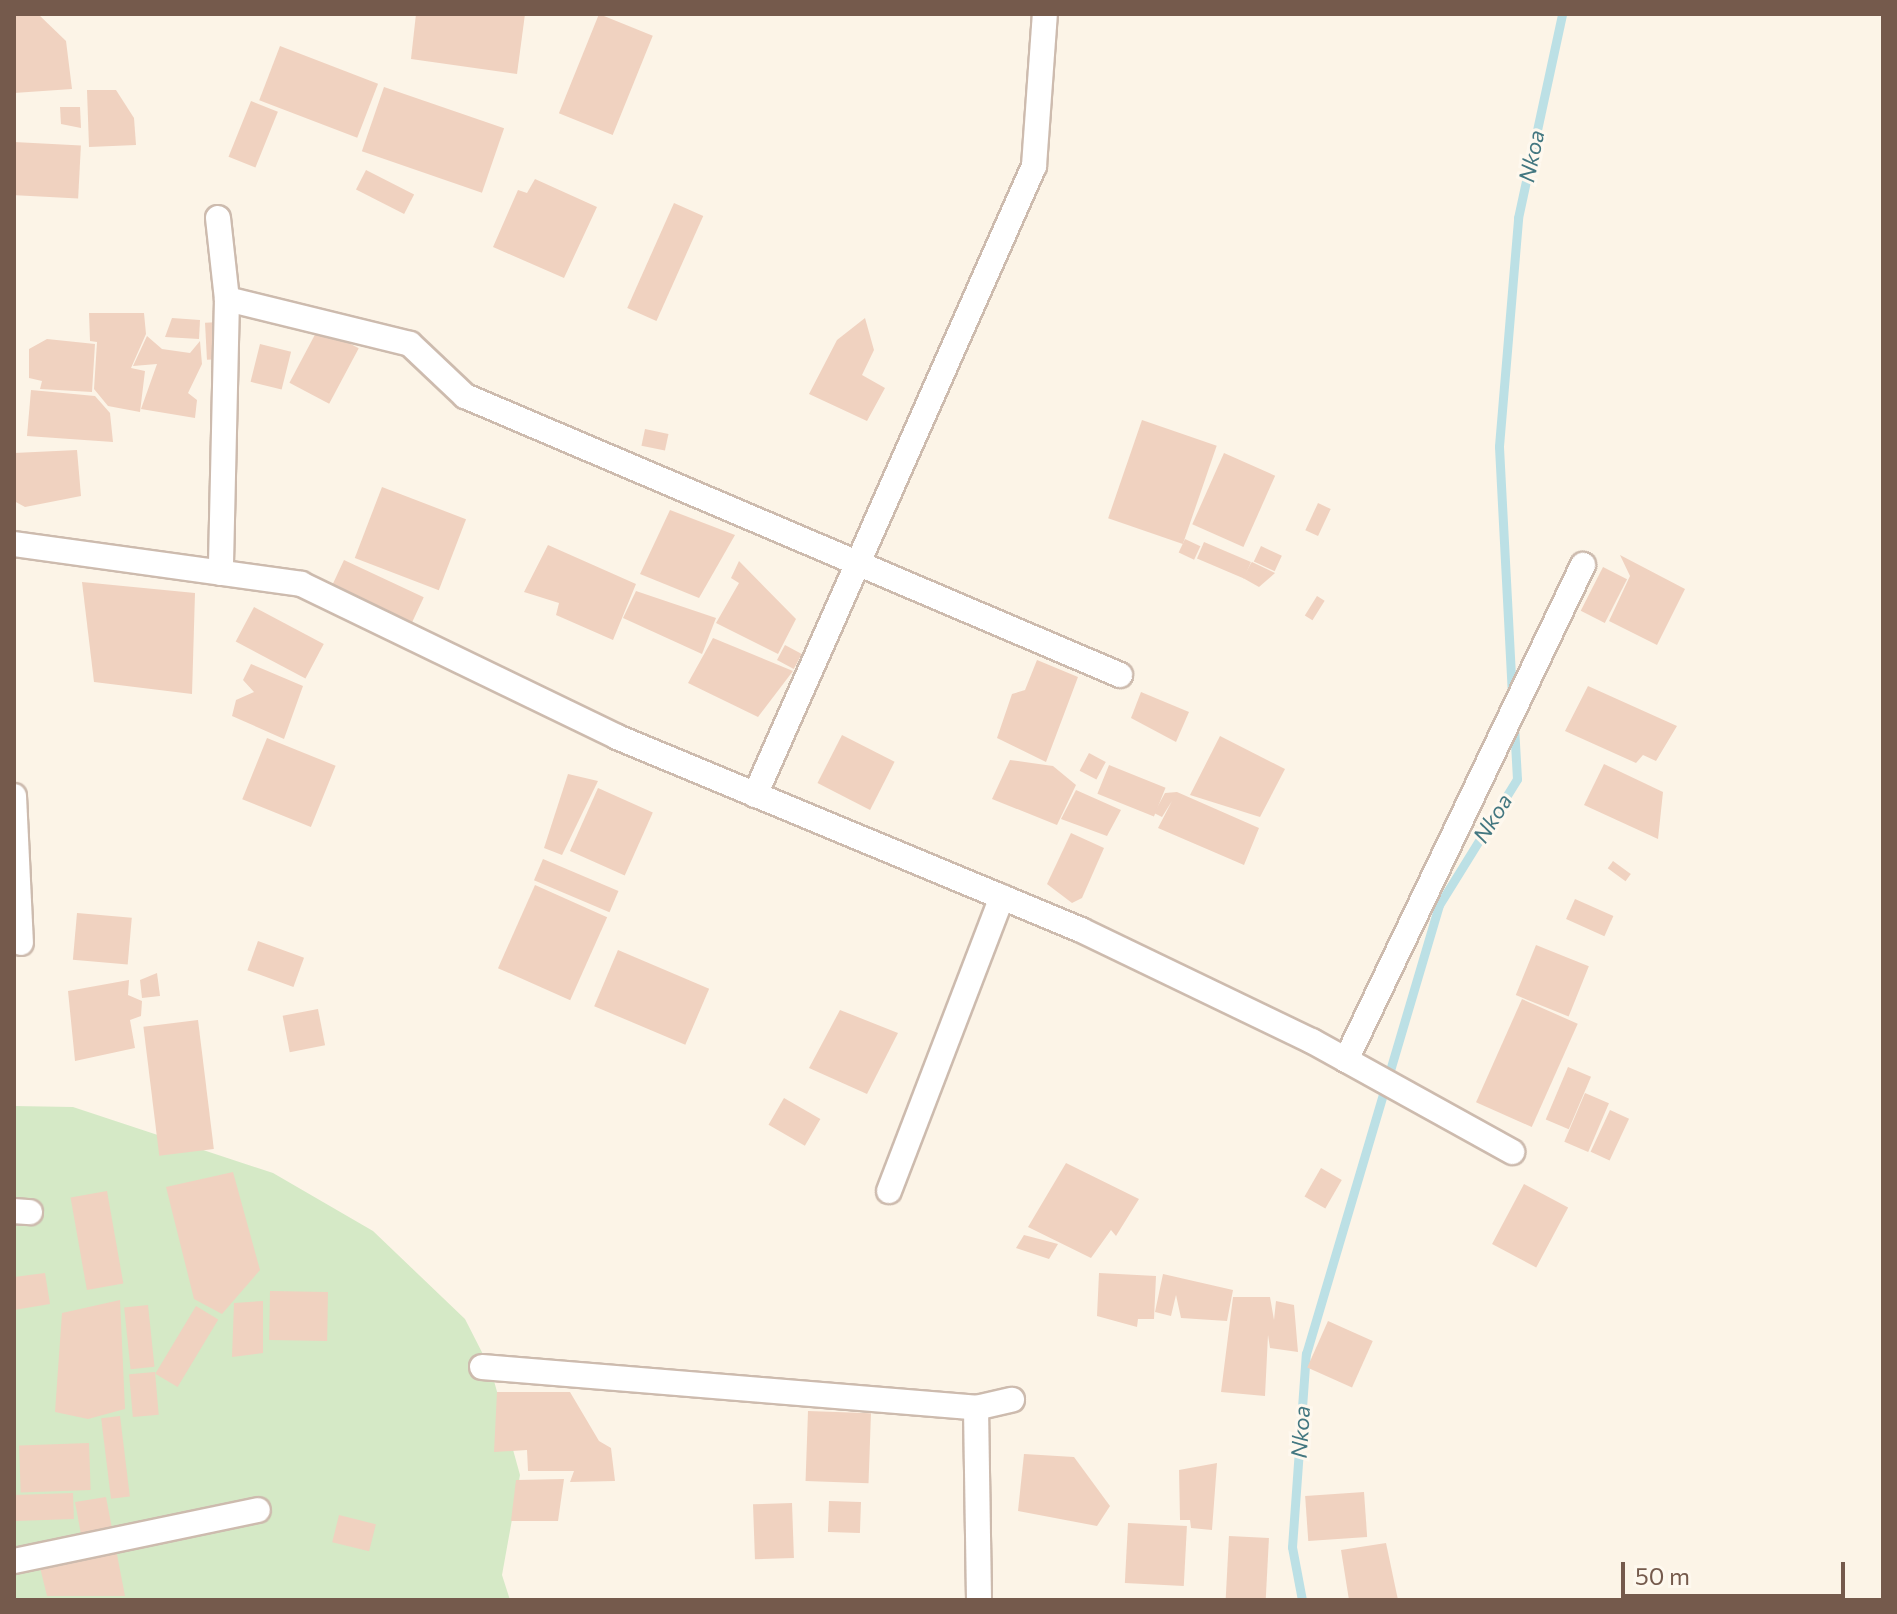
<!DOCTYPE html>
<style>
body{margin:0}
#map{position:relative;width:1897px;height:1614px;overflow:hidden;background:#fcf4e7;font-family:Commissioner,sans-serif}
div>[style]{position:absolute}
.green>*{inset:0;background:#d5e9c6}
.stream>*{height:9px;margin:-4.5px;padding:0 4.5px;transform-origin:4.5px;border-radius:4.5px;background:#bce0e5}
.building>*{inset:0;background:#f0d2c0;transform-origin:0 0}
.roads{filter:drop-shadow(2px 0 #cdbbae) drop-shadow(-2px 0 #cdbbae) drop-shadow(0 2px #cdbbae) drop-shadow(0 -2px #cdbbae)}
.minor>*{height:24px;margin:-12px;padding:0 12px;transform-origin:12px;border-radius:12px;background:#fff}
span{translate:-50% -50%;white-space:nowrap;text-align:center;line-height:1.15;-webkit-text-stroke:6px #fef8ee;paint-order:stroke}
.water-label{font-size:22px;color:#437780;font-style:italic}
.frame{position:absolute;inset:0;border:16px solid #755a4c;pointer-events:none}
.scale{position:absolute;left:1621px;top:1562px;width:224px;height:36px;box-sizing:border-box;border:4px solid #755a4c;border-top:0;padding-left:10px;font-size:24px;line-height:28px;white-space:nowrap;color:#755a4c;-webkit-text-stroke:6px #fef8ee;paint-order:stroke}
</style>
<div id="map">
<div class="green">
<i style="clip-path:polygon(14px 1106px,73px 1107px,273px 1173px,373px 1231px,465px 1319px,491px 1370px,520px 1475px,502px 1575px,510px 1600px,14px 1600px)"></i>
</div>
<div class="stream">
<i style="left:1512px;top:695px;width:249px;rotate:-93deg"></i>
<i style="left:1499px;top:446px;width:229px;rotate:-85.2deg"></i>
<i style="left:1518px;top:218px;width:209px;rotate:-77.8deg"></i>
<i style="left:1302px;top:1600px;width:54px;rotate:-100.7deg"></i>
<i style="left:1292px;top:1547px;width:194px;rotate:-85.9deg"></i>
<i style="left:1306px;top:1354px;width:468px;rotate:-73.5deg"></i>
<i style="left:1439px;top:905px;width:148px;rotate:-58.2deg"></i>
<i style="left:1517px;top:779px;width:53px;rotate:-93.2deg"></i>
</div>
<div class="building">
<i style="clip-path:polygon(14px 14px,38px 14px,66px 41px,72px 89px,14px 93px)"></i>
<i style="clip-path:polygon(416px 14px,525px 14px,517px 74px,411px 59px)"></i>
<i style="left:599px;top:14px;width:58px;height:107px;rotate:22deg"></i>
<i style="left:280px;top:46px;width:105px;height:58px;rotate:21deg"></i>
<i style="left:384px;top:87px;width:127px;height:68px;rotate:19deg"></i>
<i style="clip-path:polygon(87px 90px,116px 90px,134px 118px,136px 145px,89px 147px)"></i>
<i style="left:251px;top:101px;width:29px;height:60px;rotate:22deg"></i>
<i style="clip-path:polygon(60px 107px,80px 107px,81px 128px,61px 124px)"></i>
<i style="left:14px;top:142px;width:67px;height:53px;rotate:3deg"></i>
<i style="left:366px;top:170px;width:54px;height:22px;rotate:27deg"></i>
<i style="clip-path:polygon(535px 179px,597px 207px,564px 278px,493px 247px,518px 190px,527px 193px)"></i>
<i style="left:674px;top:203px;width:32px;height:115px;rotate:24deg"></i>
<i style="clip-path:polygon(89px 313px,144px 313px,146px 334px,131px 368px,145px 371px,140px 412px,108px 406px,94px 389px,97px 342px,90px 341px)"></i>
<i style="clip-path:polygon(172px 318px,200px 320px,199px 339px,165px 337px)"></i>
<i style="clip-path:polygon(865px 318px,874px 350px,862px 375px,885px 388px,867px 421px,809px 394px,837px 340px)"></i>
<i style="left:221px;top:322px;width:37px;height:16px;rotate:87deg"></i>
<i style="left:319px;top:327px;width:45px;height:63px;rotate:28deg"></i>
<i style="clip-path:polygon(147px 336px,162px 349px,190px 353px,200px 341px,202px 364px,188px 393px,197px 400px,195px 418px,141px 409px,157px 364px,133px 366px)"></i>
<i style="clip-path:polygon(47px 339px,95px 344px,92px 392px,40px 389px,42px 381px,29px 378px,29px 349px)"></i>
<i style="left:260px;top:344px;width:32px;height:39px;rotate:14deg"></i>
<i style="clip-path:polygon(31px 390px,95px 396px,110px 413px,113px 442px,27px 436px)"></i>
<i style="left:1142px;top:420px;width:79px;height:104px;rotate:19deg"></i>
<i style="left:645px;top:429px;width:24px;height:17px;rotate:12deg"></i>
<i style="clip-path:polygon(77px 450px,81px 496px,25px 507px,14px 501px,14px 453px)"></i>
<i style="left:1224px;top:453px;width:56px;height:78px;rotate:24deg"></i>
<i style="left:382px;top:487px;width:90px;height:76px;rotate:21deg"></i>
<i style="left:1318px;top:503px;width:14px;height:30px;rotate:25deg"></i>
<i style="clip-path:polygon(670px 510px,735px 535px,699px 598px,640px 574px)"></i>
<i style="left:1185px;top:539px;width:17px;height:15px;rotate:25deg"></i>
<i style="left:1204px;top:542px;width:51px;height:18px;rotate:23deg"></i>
<i style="clip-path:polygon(548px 545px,636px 584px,613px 640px,556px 615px,559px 603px,524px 592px)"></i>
<i style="left:1261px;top:546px;width:23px;height:17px;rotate:25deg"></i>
<i style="clip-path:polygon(1620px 555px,1685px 589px,1657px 645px,1609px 621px,1630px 576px)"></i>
<i style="left:344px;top:560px;width:88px;height:32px;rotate:25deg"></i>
<i style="clip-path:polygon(739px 561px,796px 619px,778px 654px,716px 623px,739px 583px,731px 578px)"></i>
<i style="clip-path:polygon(1251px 563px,1252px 562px,1275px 573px,1259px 587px,1243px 578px)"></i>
<i style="left:1603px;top:567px;width:27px;height:49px;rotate:27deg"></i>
<i style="clip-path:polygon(82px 582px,195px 593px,192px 694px,94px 682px)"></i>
<i style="clip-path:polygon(636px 591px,716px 618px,702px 654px,623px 618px)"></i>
<i style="left:1317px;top:596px;width:9px;height:23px;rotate:32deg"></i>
<i style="left:254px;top:607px;width:79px;height:39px;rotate:28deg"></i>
<i style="clip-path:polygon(713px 638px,793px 671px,758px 717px,688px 683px)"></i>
<i style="left:785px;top:645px;width:19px;height:17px;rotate:28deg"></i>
<i style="clip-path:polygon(1037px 660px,1078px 677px,1046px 762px,997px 738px,1012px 694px,1025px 690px)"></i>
<i style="clip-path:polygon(251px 664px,303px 686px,284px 739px,232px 716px,236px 700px,254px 692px,243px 680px)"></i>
<i style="clip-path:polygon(1588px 686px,1677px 726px,1656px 761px,1643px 755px,1636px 763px,1565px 731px)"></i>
<i style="clip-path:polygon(1141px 692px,1189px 712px,1176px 742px,1131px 718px)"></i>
<i style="left:842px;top:735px;width:59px;height:54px;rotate:27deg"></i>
<i style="clip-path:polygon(1220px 736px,1285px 769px,1260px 817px,1190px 795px)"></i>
<i style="left:267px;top:738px;width:74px;height:66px;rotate:22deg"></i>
<i style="left:1089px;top:753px;width:19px;height:20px;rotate:28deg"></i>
<i style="clip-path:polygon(1010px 760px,1053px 766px,1076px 785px,1057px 825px,992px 799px)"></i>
<i style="clip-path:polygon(1604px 764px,1663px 792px,1658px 839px,1584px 805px)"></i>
<i style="left:1109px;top:765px;width:61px;height:31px;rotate:22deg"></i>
<i style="clip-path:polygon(568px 774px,598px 781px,562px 855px,544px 848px)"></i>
<i style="left:598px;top:788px;width:60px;height:69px;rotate:24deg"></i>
<i style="clip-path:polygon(1076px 790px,1121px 810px,1107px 836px,1061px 819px)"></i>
<i style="clip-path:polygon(1177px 792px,1259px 828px,1244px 865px,1158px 828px,1172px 801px,1162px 817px,1154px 813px,1165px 793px)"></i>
<i style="clip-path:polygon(1071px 833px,1104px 848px,1082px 898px,1072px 903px,1047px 884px)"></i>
<i style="left:543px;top:859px;width:82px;height:23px;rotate:23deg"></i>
<i style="left:1613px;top:861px;width:22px;height:9px;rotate:36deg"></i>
<i style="left:535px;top:885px;width:79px;height:91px;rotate:24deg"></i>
<i style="left:1575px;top:899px;width:42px;height:22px;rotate:24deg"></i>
<i style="left:77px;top:913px;width:55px;height:47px;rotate:5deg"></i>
<i style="left:258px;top:941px;width:49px;height:31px;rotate:20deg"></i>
<i style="left:1536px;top:945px;width:57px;height:54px;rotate:22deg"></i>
<i style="left:618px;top:950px;width:99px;height:61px;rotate:23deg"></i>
<i style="clip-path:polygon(157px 973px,160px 996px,142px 998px,140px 980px)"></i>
<i style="clip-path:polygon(129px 980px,128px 995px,142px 1001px,141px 1016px,130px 1020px,135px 1048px,75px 1061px,68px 991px)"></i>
<i style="left:1522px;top:999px;width:61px;height:113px;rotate:24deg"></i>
<i style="left:318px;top:1009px;width:37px;height:36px;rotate:79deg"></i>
<i style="clip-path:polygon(840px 1010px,898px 1033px,867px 1094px,809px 1068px)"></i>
<i style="left:198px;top:1020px;width:130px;height:55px;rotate:83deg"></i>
<i style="left:1568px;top:1067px;width:25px;height:57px;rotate:23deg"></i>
<i style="left:1585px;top:1093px;width:26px;height:53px;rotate:23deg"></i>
<i style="left:784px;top:1098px;width:42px;height:31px;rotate:30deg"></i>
<i style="left:1610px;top:1110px;width:21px;height:46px;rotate:25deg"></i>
<i style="clip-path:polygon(1066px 1163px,1139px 1199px,1116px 1236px,1111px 1230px,1091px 1258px,1028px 1227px)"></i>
<i style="left:1321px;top:1168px;width:24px;height:33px;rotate:30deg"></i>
<i style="clip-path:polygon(233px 1172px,260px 1270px,222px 1314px,194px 1299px,166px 1187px)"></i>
<i style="left:1524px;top:1184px;width:50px;height:68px;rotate:28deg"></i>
<i style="left:107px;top:1191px;width:94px;height:37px;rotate:80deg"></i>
<i style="clip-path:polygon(1024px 1235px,1058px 1244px,1049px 1259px,1016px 1248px)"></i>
<i style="clip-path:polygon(45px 1273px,50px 1304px,14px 1310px,14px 1277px)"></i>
<i style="clip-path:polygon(1099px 1273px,1156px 1276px,1154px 1319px,1138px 1319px,1137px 1327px,1097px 1316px)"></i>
<i style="clip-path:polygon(1163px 1274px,1233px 1290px,1227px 1321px,1181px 1318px,1176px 1295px,1171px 1316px,1155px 1312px)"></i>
<i style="left:270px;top:1291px;width:58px;height:49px;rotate:1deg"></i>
<i style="clip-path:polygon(1233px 1297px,1270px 1297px,1274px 1320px,1276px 1301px,1294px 1305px,1298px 1352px,1270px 1348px,1268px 1335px,1265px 1396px,1221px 1392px)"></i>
<i style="clip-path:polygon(120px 1300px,125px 1409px,88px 1419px,55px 1412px,62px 1313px)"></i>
<i style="clip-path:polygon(263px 1301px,263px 1353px,232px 1357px,234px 1303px)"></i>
<i style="left:148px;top:1305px;width:62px;height:24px;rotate:84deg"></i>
<i style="left:196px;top:1306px;width:26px;height:79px;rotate:31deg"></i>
<i style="left:1328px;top:1321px;width:49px;height:51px;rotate:24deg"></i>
<i style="left:155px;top:1372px;width:43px;height:26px;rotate:85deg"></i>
<i style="clip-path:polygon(497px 1392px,570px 1392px,599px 1441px,611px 1448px,615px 1481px,570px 1482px,574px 1471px,528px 1471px,527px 1450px,494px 1452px)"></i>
<i style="left:808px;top:1411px;width:63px;height:70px;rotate:2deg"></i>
<i style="left:120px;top:1416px;width:81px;height:19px;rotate:83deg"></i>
<i style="left:89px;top:1443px;width:47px;height:70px;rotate:88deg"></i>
<i style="clip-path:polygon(1024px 1454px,1074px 1457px,1110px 1506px,1097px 1526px,1018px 1511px)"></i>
<i style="clip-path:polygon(1217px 1463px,1212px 1530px,1191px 1528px,1190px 1520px,1180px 1520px,1179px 1470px)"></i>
<i style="clip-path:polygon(564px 1479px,558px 1521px,511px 1521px,516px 1480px)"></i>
<i style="left:1364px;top:1492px;width:45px;height:59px;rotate:86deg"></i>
<i style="left:73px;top:1493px;width:26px;height:59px;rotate:88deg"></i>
<i style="clip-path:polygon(106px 1497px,125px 1596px,47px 1596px,35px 1547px,83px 1545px,75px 1502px)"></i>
<i style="left:829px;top:1501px;width:32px;height:31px;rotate:2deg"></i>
<i style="left:792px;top:1503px;width:55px;height:39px;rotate:88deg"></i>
<i style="left:339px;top:1515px;width:38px;height:28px;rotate:14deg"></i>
<i style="left:1128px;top:1523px;width:59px;height:60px;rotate:3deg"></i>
<i style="left:1229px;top:1536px;width:40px;height:64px;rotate:3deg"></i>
<i style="clip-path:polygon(1386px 1543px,1398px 1600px,1349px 1600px,1341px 1550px)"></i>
</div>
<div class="roads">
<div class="minor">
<i style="left:218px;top:218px;width:81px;rotate:83.7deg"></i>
<i style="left:227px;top:299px;width:274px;rotate:91.3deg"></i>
<i style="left:227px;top:299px;width:188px;rotate:13.8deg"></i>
<i style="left:410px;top:344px;width:76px;rotate:43.4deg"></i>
<i style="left:465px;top:396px;width:712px;rotate:23.07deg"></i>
<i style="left:14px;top:544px;width:290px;rotate:7.9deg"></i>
<i style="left:301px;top:584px;width:351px;rotate:25.8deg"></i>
<i style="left:617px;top:737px;width:503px;rotate:22.58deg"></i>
<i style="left:1081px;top:930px;width:256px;rotate:25.7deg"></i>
<i style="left:1312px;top:1041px;width:229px;rotate:29deg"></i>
<i style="left:755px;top:795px;width:688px;rotate:-66.08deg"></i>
<i style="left:1034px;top:166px;width:152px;rotate:-85.9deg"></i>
<i style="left:14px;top:796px;width:147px;rotate:87.3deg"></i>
<i style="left:1346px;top:1060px;width:549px;rotate:-64.42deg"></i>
<i style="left:889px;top:1191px;width:315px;rotate:-69deg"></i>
<i style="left:14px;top:1211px;width:16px;rotate:4deg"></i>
<i style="left:482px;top:1367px;width:496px;rotate:4.7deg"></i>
<i style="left:976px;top:1408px;width:37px;rotate:-13deg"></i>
<i style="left:976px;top:1408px;width:192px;rotate:89.1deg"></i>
<i style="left:14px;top:1561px;width:249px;rotate:-11.8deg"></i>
</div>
</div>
<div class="water-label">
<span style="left:1531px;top:156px;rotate:-78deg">Nkoa</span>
<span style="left:1492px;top:818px;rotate:-58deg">Nkoa</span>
<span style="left:1300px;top:1432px;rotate:-86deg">Nkoa</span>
</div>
<div class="frame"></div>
<div class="scale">50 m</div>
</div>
